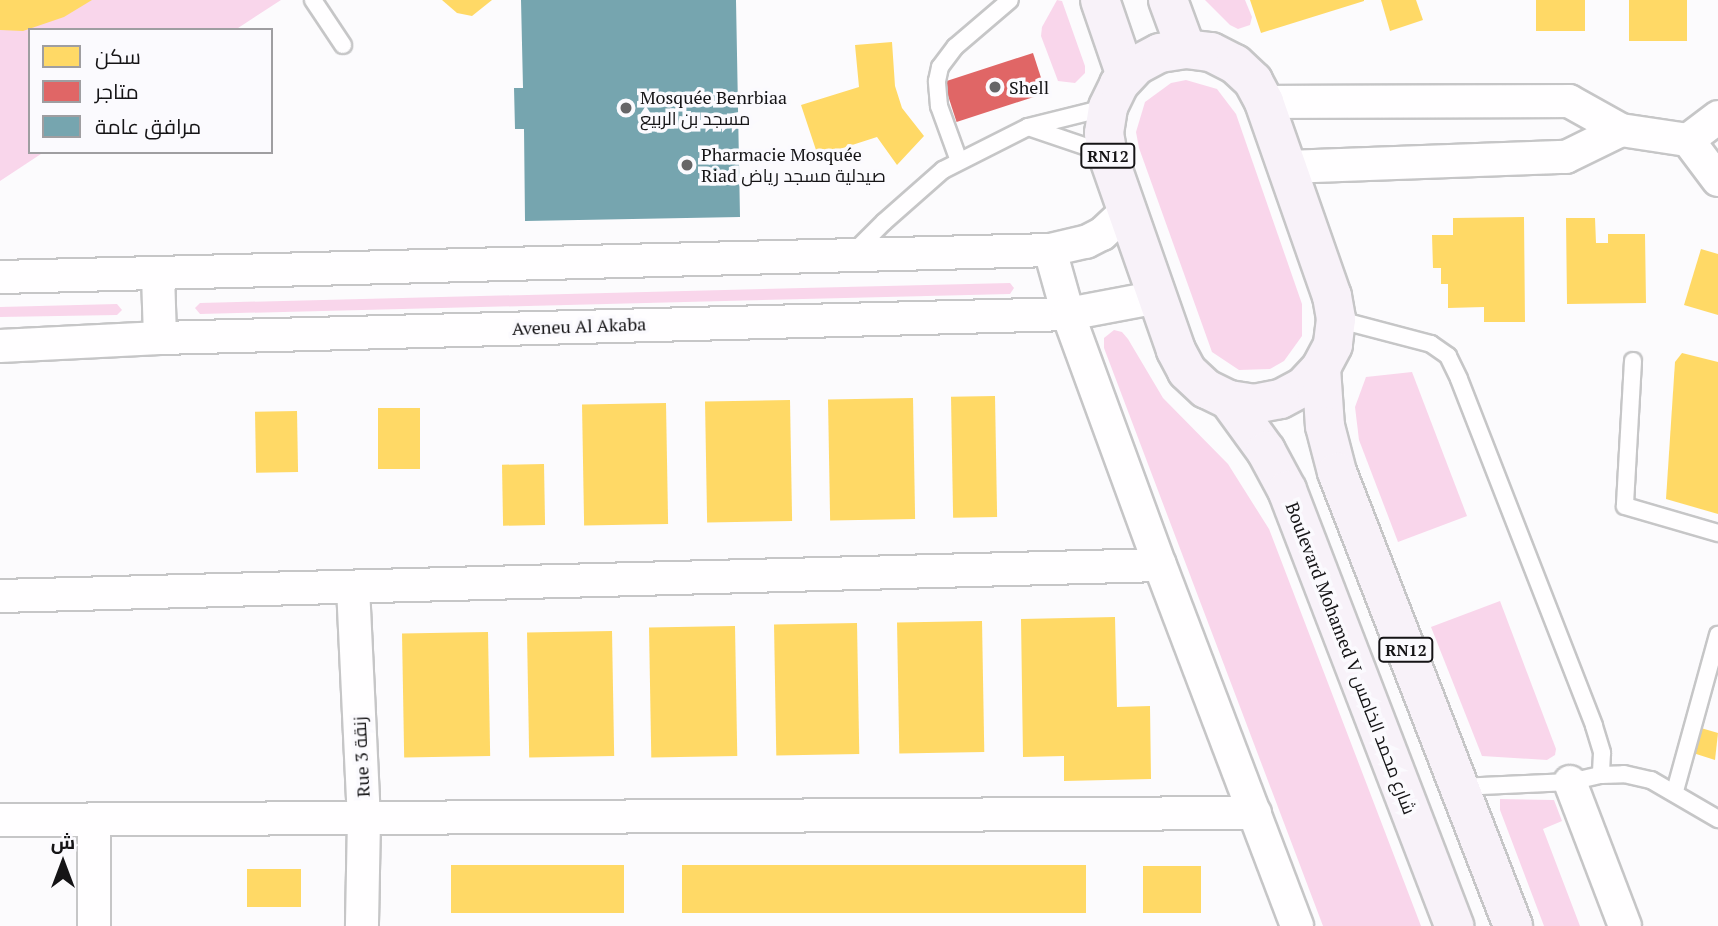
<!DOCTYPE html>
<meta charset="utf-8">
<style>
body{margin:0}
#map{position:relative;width:1718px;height:926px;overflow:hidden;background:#fcfbfd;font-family:"PT Serif",Cairo,serif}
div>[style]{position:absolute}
.green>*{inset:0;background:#f9d6eb}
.homes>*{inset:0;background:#ffd966;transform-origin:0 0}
.shops>*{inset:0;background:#e06666;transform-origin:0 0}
.public>*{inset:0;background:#76a5af}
.roads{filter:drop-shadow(2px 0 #c6c6c7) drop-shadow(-2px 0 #c6c6c7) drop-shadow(0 2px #c6c6c7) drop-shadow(0 -2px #c6c6c7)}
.lane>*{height:16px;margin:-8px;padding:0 8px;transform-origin:8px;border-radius:8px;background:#fffeff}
.street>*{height:32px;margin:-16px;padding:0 16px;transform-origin:16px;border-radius:16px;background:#fffeff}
.primary>*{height:38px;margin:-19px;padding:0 19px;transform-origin:19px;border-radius:19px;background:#f8f2f9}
.dots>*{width:19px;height:19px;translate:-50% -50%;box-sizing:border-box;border:4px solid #fbfafe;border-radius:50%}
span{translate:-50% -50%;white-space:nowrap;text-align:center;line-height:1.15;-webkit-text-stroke:7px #fbfafe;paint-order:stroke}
.shield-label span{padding:2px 5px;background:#fbfafe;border:2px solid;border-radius:5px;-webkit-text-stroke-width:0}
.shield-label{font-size:16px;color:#151416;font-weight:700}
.poi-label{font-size:18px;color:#151416}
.left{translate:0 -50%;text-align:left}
.street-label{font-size:18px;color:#151416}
.legend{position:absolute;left:28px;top:28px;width:245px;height:126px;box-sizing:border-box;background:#fbfafe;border:2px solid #9f9ea1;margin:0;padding:9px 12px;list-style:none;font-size:21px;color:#151416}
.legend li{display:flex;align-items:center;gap:14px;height:35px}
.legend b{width:35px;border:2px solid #9f9ea1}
.north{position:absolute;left:28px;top:828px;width:70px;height:70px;-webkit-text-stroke:5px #fbfafe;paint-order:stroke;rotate:0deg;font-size:19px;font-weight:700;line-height:28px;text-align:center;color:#151416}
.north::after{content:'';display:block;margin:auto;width:24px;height:32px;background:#151416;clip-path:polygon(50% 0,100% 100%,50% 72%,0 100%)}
</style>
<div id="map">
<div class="green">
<i style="clip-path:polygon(0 0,281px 0,235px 30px,30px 30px,30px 152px,44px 152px,0 181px)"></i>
<i style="clip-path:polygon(1057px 0,1062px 1px,1085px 66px,1085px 73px,1075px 83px,1058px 81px,1041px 36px,1042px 27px)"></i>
<i style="clip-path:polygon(1205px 0,1245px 0,1252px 17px,1250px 25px,1238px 29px,1230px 25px)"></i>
<i style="clip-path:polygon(1186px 80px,1217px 89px,1236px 114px,1302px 304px,1302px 336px,1284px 361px,1270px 369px,1239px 370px,1212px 352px,1139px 148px,1136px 132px,1145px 102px,1171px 83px)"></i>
<i style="clip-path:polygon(1010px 283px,1014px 288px,1010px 294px,200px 314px,195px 308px,200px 303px)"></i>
<i style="clip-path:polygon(117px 304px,122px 310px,117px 315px,0 317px,0 307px)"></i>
<i style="clip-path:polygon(1114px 330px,1122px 332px,1128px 339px,1163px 398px,1228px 464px,1269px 529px,1421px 926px,1323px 926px,1104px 348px,1104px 338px)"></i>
<i style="clip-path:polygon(1412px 372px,1467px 516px,1398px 542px,1359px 440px,1355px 407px,1366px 377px)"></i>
<i style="clip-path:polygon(1500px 601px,1556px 749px,1555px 755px,1547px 760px,1482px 756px,1431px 627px)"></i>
<i style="clip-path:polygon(1500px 799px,1554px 800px,1562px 821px,1543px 829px,1580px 926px,1544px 926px,1500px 810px)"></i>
</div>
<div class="homes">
<i style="clip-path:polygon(0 0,92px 0,64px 17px,23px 31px,0 30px)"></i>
<i style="clip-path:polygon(442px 0,492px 0,472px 16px,457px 13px)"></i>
<i style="clip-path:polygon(1250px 0,1364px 0,1364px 1px,1261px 33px)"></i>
<i style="clip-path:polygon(1381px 0,1416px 0,1423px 20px,1390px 31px)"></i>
<i style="left:1536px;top:0;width:49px;height:31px"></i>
<i style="left:1629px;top:0;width:58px;height:41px"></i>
<i style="clip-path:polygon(892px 42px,895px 86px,902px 108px,924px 136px,897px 165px,877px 137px,818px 156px,801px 105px,859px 87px,855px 45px)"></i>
<i style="clip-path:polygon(1524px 217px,1525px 322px,1484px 322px,1484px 307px,1448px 308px,1448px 284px,1441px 284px,1441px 268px,1433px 268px,1432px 235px,1453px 235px,1453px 218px)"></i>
<i style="clip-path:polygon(1566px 218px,1595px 218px,1596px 243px,1608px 243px,1608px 234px,1645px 234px,1646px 303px,1567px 304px)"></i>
<i style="clip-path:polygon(1701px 249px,1718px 254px,1718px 315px,1684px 305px)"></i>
<i style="clip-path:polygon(1682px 353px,1718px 362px,1718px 514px,1666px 499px,1675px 362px)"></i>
<i style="left:995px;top:396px;width:121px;height:44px;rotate:89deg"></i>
<i style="left:913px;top:398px;width:121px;height:85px;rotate:89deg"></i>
<i style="left:790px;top:400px;width:121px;height:85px;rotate:89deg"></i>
<i style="left:666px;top:403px;width:121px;height:84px;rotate:89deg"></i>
<i style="left:378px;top:408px;width:42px;height:61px"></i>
<i style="left:297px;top:411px;width:61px;height:42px;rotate:89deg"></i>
<i style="left:544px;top:464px;width:61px;height:42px;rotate:89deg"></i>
<i style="clip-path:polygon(1115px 617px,1117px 707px,1150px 706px,1151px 779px,1064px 781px,1064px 756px,1023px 757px,1021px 619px)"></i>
<i style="left:982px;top:621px;width:131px;height:85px;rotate:89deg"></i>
<i style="left:857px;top:623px;width:131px;height:83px;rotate:89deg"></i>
<i style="left:735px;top:626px;width:130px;height:86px;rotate:89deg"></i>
<i style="left:612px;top:631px;width:125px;height:85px;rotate:89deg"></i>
<i style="left:488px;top:632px;width:124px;height:86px;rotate:89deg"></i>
<i style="clip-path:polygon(1701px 728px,1718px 733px,1715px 760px,1693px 753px)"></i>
<i style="left:451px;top:865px;width:173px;height:48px"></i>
<i style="left:682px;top:865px;width:404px;height:48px"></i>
<i style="left:1143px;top:866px;width:58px;height:47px"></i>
<i style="left:247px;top:869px;width:54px;height:38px"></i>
</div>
<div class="shops">
<i style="left:1033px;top:53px;width:42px;height:94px;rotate:72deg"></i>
</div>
<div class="public">
<i style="clip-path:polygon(521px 0,736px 0,740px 217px,525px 221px,524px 129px,515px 129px,514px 88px,523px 88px)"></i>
</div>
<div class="roads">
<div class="lane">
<i style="left:313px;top:0;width:54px;rotate:56.3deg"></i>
<i style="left:1028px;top:127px;width:81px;rotate:18.7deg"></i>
<i style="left:959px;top:161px;width:59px;rotate:-110deg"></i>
<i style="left:939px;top:106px;width:25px;rotate:-95deg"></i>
<i style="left:937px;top:81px;width:14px;rotate:-78deg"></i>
<i style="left:940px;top:67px;width:25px;rotate:-53deg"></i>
<i style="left:955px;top:47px;width:72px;rotate:-40.5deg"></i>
<i style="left:852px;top:254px;width:45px;rotate:-45deg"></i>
<i style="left:884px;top:222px;width:79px;rotate:-41.4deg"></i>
<i style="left:943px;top:170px;width:95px;rotate:-26.8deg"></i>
<i style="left:1028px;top:127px;width:82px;rotate:-14deg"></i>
<i style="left:1336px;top:319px;width:98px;rotate:14.7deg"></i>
<i style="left:1431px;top:344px;width:21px;rotate:35deg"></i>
<i style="left:1448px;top:356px;width:25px;rotate:64deg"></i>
<i style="left:1459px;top:379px;width:372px;rotate:68.7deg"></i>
<i style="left:1594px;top:726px;width:28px;rotate:73deg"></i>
<i style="left:1602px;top:753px;width:22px;rotate:93deg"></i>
<i style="left:1633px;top:361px;width:145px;rotate:93.2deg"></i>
<i style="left:1625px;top:506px;width:97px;rotate:16.2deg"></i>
<i style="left:1459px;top:787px;width:111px;rotate:-2.6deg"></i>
<i style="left:1570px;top:782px;width:32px;rotate:-13deg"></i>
<i style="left:1601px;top:775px;width:23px;rotate:-2deg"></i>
<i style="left:1624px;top:774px;width:28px;rotate:13deg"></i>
<i style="left:1651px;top:780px;width:78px;rotate:30.2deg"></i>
<i style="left:1675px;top:791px;width:162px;rotate:-74.6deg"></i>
</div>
<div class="street">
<i style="left:1264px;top:102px;width:305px;rotate:-0.2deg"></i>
<i style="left:1569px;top:101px;width:60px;rotate:29.1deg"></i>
<i style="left:1621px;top:130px;width:68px;rotate:8.5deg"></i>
<i style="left:1688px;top:140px;width:50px;rotate:53.1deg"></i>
<i style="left:1688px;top:140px;width:38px;rotate:-37deg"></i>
<i style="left:1287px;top:167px;width:279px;rotate:-2.1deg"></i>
<i style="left:1566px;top:157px;width:61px;rotate:-26.1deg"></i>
<i style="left:1050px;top:250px;width:66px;rotate:74.3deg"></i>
<i style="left:1068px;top:314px;width:267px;rotate:69.9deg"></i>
<i style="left:1160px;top:565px;width:386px;rotate:69.2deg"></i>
<i style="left:158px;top:274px;width:64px;rotate:88.2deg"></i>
<i style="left:0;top:277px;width:1050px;rotate:-1.47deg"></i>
<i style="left:1050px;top:250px;width:37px;rotate:-13deg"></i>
<i style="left:1086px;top:242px;width:18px;rotate:-27deg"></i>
<i style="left:1102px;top:234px;width:34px;rotate:-43deg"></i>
<i style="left:0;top:346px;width:160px;rotate:-2.9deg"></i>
<i style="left:160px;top:338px;width:908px;rotate:-1.51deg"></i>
<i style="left:1068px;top:314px;width:92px;rotate:-10.7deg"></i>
<i style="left:353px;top:587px;width:232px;rotate:87.3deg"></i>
<i style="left:364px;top:819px;width:107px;rotate:91.1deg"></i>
<i style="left:0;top:596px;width:1160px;rotate:-1.53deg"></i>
<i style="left:1570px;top:782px;width:154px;rotate:69.1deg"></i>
<i style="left:0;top:820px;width:1255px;rotate:-0.32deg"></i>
<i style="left:94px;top:926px;width:106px;rotate:-90deg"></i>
</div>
<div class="primary">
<i style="left:1100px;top:0;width:80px;rotate:71.1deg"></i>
<i style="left:1168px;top:0;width:52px;rotate:69.8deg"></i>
<i style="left:1186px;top:49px;width:25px;rotate:7deg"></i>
<i style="left:1211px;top:52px;width:27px;rotate:27deg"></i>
<i style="left:1235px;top:64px;width:25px;rotate:43deg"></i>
<i style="left:1253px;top:81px;width:24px;rotate:62deg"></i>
<i style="left:1264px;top:102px;width:206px;rotate:70.7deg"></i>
<i style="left:1332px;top:296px;width:23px;rotate:80deg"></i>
<i style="left:1336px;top:319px;width:26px;rotate:97deg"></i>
<i style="left:1333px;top:345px;width:26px;rotate:118deg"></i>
<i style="left:1321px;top:368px;width:26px;rotate:133deg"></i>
<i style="left:1303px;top:387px;width:26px;rotate:152deg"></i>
<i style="left:1280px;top:399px;width:25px;rotate:169deg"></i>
<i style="left:1255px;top:404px;width:26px;rotate:-171deg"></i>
<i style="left:1229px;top:400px;width:25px;rotate:-154deg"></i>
<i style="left:1206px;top:389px;width:26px;rotate:-137deg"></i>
<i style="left:1187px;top:371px;width:24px;rotate:-118deg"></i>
<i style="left:1176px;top:350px;width:206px;rotate:-109.3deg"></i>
<i style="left:1108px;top:156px;width:23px;rotate:-100deg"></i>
<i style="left:1104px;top:133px;width:26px;rotate:-81deg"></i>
<i style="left:1108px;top:107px;width:25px;rotate:-64deg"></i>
<i style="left:1119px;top:84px;width:26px;rotate:-47deg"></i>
<i style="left:1137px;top:65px;width:26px;rotate:-28deg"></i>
<i style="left:1160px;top:53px;width:26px;rotate:-9deg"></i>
<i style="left:1321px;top:368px;width:58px;rotate:86.1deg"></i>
<i style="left:1325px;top:426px;width:48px;rotate:75.4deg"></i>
<i style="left:1337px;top:472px;width:487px;rotate:68.8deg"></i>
<i style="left:1229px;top:400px;width:63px;rotate:54deg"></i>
<i style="left:1266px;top:451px;width:44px;rotate:61.7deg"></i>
<i style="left:1287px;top:490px;width:467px;rotate:69deg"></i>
</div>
</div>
<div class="dots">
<i style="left:995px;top:87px;background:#666567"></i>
<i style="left:626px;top:108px;background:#666567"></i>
<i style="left:687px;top:165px;background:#666567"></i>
</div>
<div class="shield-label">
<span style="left:1108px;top:156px">RN12</span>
<span style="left:1406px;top:650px">RN12</span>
</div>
<div class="poi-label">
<span class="left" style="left:1009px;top:87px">Shell</span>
<span class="left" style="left:640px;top:108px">Mosquée Benrbiaa<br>مسجد بن الربيع</span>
<span class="left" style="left:701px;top:165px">Pharmacie Mosquée<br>Riad صيدلية مسجد رياض</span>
</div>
<div class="street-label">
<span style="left:579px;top:326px;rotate:-2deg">Aveneu Al Akaba</span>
<span style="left:1351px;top:658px;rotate:69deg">Boulevard Mohamed V شارع محمد الخامس</span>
<span style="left:361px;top:757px;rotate:-93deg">Rue 3 زنقة</span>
</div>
<ul class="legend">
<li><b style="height:19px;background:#ffd966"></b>سكن</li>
<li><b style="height:19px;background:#e06666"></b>متاجر</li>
<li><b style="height:19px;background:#76a5af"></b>مرافق عامة</li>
</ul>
<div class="north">ش</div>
</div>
